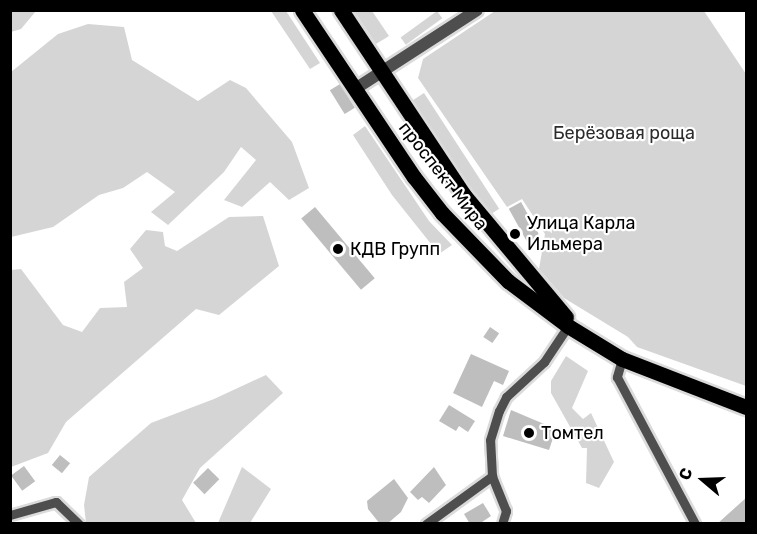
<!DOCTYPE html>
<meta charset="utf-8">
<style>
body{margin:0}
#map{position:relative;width:757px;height:534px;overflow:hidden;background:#fff;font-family:Rubik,sans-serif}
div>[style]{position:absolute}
.green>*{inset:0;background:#d5d5d5;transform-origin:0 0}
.building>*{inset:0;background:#bebebe;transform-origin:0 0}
.roads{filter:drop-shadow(2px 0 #dbdbdb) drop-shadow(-2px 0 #dbdbdb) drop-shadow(0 2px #dbdbdb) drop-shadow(0 -2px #dbdbdb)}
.minor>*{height:9px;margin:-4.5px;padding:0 4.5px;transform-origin:4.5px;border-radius:4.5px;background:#4e4e4e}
.tertiary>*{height:12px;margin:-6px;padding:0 6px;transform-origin:6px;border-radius:6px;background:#4e4e4e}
.primary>*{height:15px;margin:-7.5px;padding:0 7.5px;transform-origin:7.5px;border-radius:7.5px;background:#000}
.dots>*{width:16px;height:16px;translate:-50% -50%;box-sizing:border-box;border:3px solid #fff;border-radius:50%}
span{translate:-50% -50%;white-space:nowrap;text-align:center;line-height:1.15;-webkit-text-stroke:4.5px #fff;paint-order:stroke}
.park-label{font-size:18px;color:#2c2c2c}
.street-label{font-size:18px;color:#000}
.poi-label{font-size:18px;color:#000}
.left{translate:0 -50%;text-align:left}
.frame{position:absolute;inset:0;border:12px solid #000;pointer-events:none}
.north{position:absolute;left:673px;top:450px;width:60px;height:60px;-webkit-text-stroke:4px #fff;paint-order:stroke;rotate:289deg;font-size:16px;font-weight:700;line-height:24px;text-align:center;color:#000}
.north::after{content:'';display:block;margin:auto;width:21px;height:27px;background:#000;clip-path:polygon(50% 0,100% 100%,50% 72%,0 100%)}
</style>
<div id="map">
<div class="green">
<i style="clip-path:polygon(11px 10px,36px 10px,36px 11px,21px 29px,11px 32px)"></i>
<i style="clip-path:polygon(271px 11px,286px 11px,320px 63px,310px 69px)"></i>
<i style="clip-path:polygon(354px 11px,372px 11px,389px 36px,376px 44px)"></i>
<i style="left:437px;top:11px;width:9px;height:45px;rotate:54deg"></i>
<i style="clip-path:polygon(495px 11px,704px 11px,746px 74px,746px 386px,637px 347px,628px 337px,564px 298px,539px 269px,545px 234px,522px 199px,507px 207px,418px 78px,423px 59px)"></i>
<i style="clip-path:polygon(88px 24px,124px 27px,132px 60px,198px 101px,230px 80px,246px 88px,292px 142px,309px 188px,289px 200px,270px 182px,242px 207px,224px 200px,256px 160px,241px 147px,224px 172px,168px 225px,151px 212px,175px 192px,147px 172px,123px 188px,99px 195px,53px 227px,11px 237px,11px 72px,58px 34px)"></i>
<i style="left:424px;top:93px;width:138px;height:16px;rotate:57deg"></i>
<i style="clip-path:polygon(365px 126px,429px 221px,452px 245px,439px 254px,392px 195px,353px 135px)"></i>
<i style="clip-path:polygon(263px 216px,279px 266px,219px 315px,196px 309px,66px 422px,48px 453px,11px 467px,11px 270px,21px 269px,63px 325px,82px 332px,100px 308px,127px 307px,124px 282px,143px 268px,130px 249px,146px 230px,163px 232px,165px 246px,177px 251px,229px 217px)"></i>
<i style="clip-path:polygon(566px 356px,588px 371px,572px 408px,583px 419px,591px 413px,614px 462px,599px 488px,586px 483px,587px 448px,582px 448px,551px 393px,551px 381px)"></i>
<i style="clip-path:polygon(266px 375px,283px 393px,200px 468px,182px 500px,196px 523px,86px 523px,84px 505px,89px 477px,151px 423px,214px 399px)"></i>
<i style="clip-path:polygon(242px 467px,271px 489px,250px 523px,218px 523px)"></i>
</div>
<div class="building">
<i style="left:340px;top:84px;width:28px;height:12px;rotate:58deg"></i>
<i style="left:521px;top:202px;width:39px;height:14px;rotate:61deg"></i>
<i style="left:315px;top:207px;width:93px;height:18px;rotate:50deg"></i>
<i style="left:490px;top:327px;width:11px;height:12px;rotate:34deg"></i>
<i style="clip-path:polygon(471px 354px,509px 371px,503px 385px,494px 381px,482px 407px,453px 393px)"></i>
<i style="clip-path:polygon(449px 405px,475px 421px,468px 432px,459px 426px,456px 431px,439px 421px)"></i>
<i style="clip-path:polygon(511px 410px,556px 429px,549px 450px,503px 436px)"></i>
<i style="left:60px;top:455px;width:13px;height:13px;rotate:39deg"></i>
<i style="left:24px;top:466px;width:19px;height:16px;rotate:54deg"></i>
<i style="clip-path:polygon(434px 467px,446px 485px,429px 503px,422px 497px,418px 500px,410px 492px)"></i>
<i style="left:208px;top:468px;width:16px;height:21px;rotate:45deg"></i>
<i style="clip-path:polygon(394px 479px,408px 498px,401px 512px,387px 524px,380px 524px,368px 509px,367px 501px)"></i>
<i style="clip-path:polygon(747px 497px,747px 524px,717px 524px)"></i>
<i style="clip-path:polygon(483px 503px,491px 516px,479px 524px,470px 524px,464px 514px)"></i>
</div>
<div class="roads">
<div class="minor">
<i style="left:622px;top:359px;width:19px;rotate:106deg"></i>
<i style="left:617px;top:377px;width:166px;rotate:62deg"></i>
<i style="left:10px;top:515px;width:48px;rotate:-15.8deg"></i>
<i style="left:56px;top:502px;width:32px;rotate:44deg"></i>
<i style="left:426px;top:524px;width:82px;rotate:-36deg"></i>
<i style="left:502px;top:524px;width:14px;rotate:-73deg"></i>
<i style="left:506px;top:511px;width:38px;rotate:-112deg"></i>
<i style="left:492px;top:476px;width:36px;rotate:-93deg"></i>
<i style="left:490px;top:440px;width:30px;rotate:-73deg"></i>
<i style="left:499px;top:411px;width:16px;rotate:-63deg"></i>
<i style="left:506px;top:397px;width:52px;rotate:-42.6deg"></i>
<i style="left:544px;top:362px;width:43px;rotate:-56.3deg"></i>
</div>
<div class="tertiary">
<i style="left:355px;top:89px;width:145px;rotate:-32.9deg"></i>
</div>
<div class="primary">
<i style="left:302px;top:10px;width:201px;rotate:56.2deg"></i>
<i style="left:414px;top:177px;width:46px;rotate:52.1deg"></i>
<i style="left:442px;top:213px;width:95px;rotate:45.9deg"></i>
<i style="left:508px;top:281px;width:75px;rotate:36.9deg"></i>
<i style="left:568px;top:326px;width:63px;rotate:31.4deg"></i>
<i style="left:622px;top:359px;width:133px;rotate:21.2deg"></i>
<i style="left:341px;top:10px;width:222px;rotate:56.4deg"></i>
<i style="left:464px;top:195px;width:159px;rotate:50.1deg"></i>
</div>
</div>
<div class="dots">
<i style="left:515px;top:234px;background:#000"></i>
<i style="left:338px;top:249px;background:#000"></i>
<i style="left:529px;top:433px;background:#000"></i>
</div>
<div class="park-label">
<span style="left:624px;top:133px">Берёзовая роща</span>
</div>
<div class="street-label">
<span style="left:443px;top:176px;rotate:52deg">проспект Мира</span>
</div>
<div class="poi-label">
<span class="left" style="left:527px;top:234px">Улица Карла<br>Ильмера</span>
<span class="left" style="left:350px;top:249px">КДВ Групп</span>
<span class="left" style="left:541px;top:433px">Томтел</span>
</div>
<div class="frame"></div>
<div class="north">С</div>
</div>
